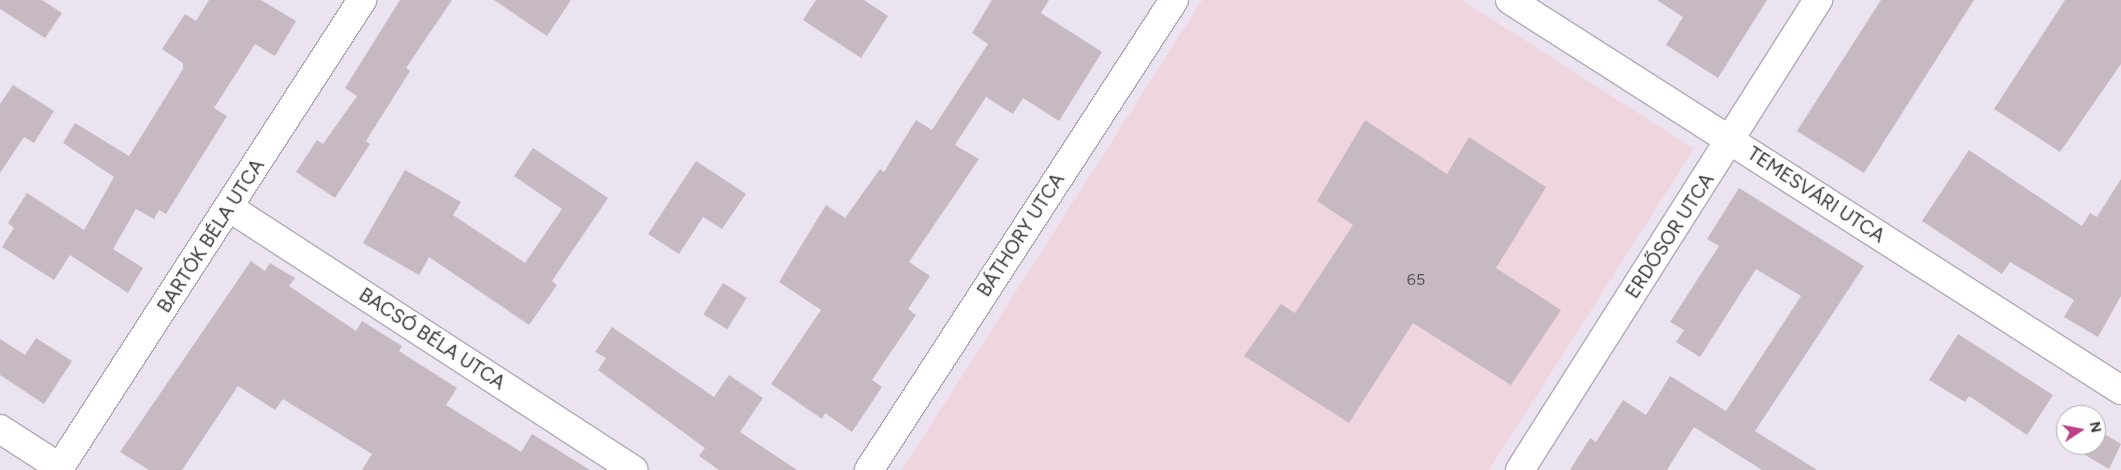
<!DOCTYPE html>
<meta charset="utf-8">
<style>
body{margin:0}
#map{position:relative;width:2121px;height:470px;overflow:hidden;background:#ece3f1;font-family:Figtree,sans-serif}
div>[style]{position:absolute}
.education>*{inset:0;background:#efd5de}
.building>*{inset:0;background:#c6b9c2;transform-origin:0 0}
.roads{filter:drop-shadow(1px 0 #b2aab7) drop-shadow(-1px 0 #b2aab7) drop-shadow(0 1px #b2aab7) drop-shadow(0 -1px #b2aab7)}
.minor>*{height:28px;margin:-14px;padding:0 14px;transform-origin:14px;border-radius:14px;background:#fff}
span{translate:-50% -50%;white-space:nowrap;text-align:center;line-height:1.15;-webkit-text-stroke:5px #fff;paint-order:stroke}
.number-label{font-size:16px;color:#5c565c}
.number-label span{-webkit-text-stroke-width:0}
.street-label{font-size:19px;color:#38353a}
.north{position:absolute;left:2056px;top:405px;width:50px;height:50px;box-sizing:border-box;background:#fff;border:1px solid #afaeb0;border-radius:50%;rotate:79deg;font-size:14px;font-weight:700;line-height:20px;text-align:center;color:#38353a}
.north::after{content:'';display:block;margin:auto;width:18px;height:22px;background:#bf3e88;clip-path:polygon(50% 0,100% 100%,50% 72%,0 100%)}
</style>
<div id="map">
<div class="education">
<i style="clip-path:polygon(1202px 0,1462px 0,1694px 149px,1489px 470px,902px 470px)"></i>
</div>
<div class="building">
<i style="clip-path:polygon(0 0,42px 0,62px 13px,45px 38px,0 9px)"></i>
<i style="clip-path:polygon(209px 0,261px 0,296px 21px,275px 56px,255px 44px,214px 108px,227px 116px,166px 214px,159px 210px,154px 219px,136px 209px,113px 249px,143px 268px,128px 293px,70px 255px,54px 280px,2px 247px,14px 228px,8px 223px,27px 193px,84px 230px,114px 177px,63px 143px,75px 123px,129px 156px,183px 69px,183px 63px,162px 49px,185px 14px,196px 21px)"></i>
<i style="clip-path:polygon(400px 0,452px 0,406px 68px,410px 71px,366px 141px,370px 144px,335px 198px,296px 172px,317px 140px,323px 144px,357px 96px,345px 88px)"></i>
<i style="clip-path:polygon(494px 0,571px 0,547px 36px)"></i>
<i style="clip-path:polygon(816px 0,864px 0,888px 16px,861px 58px,803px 20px)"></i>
<i style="clip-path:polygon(992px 0,1049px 0,1041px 13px,1102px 52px,1059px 121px,1023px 98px,1013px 114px,986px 97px,955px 145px,979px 159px,909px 262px,930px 276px,908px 309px,916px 315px,872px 380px,882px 387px,852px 432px,825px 413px,822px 419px,771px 384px,821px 310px,779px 282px,826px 205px,845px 218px,880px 169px,884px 172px,916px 120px,932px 130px,988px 44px,972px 33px)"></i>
<i style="clip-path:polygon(1657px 0,1767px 0,1718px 78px,1666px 45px,1683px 17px)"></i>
<i style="clip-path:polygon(1881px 0,1974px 0,1864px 173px,1797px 131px)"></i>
<i style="clip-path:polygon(2065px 0,2121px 0,2121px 64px,2060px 152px,1994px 109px)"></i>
<i style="clip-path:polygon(13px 85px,54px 111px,34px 143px,24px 137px,0 173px,0 104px)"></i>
<i style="clip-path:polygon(1365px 120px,1447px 174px,1469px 137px,1546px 187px,1496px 268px,1561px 310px,1511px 385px,1413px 323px,1349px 423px,1244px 356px,1281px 304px,1295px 313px,1353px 225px,1317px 201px)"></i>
<i style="clip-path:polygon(533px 148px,608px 198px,552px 281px,557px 285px,529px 325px,429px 257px,419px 275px,363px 243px,405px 170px,461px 202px,453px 215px,525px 263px,562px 209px,514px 176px)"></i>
<i style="clip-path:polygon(1969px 150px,2082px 226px,2090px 213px,2097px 217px,2121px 179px,2121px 296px,2098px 337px,2064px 317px,2074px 300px,2010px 262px,2002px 274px,1922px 221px)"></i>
<i style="clip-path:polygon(696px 161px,746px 194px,722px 229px,703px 217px,679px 254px,648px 234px)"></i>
<i style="clip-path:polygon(1739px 188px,1864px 266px,1755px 431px,1817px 470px,1762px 470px,1694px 427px,1667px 470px,1570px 470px,1590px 438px,1596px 442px,1623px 400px,1646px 415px,1670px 376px,1726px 411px,1801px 296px,1756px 269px,1700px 357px,1676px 342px,1684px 330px,1670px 322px,1719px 246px,1707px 239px)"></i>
<i style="clip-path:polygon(251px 261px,265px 271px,270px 263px,295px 278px,289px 286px,356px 331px,362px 321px,402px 346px,399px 351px,457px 388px,446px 405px,521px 452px,532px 434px,590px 470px,362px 470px,372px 454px,283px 399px,275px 410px,238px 386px,182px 470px,149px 470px,120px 452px)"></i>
<i style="left:723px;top:283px;width:28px;height:37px;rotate:32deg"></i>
<i style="clip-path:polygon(612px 327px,714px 397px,729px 375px,763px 398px,740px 432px,797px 470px,719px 470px,699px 456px,705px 448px,598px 370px,606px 358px,595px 352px)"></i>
<i style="clip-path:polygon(1958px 334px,2053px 395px,2027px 435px,1969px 396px,1965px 402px,1929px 380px)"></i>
<i style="clip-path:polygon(36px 338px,72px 361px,44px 404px,0 375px,0 339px,25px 355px)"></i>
<i style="clip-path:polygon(2098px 430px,2121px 444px,2109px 469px,2085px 455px,2090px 445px,2096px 445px)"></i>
</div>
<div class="roads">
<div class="minor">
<i style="left:1510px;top:0;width:725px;rotate:32.55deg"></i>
<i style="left:230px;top:208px;width:481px;rotate:33deg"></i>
<i style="left:0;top:429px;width:70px;rotate:32.8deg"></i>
<i style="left:58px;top:470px;width:560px;rotate:-57.1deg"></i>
<i style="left:869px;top:470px;width:560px;rotate:-57.02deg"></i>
<i style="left:1520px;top:470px;width:557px;rotate:-57.62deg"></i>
</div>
</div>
<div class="number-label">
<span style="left:1416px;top:280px">65</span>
</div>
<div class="street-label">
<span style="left:1816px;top:195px;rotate:33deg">TEMESVÁRI UTCA</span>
<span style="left:1021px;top:235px;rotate:-57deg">BÁTHORY UTCA</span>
<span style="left:211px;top:236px;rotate:-57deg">BARTÓK BÉLA UTCA</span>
<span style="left:1670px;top:236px;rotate:-57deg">ERDŐSOR UTCA</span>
<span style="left:432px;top:339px;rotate:33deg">BACSÓ BÉLA UTCA</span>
</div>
<div class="north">N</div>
</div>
